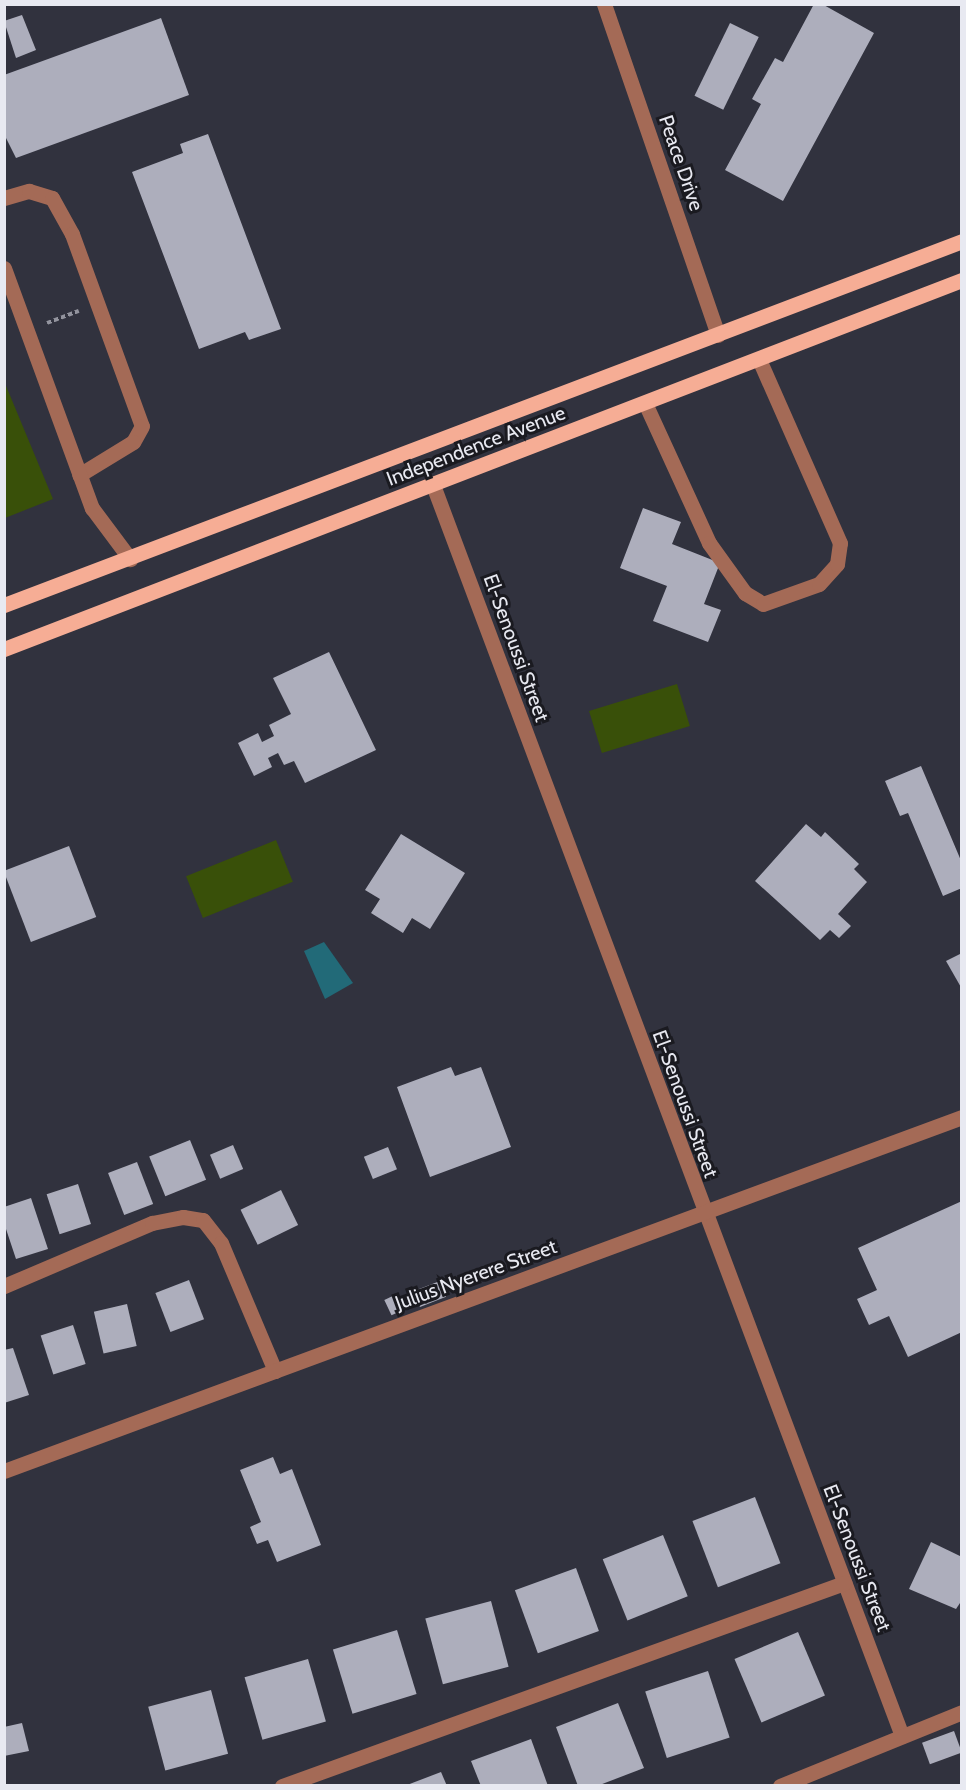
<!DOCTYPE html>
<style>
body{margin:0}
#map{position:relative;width:966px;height:1790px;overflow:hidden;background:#31323e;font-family:Cabin,sans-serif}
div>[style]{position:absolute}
.green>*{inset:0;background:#395009;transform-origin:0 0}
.water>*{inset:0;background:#226a78}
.building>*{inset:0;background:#adaebc;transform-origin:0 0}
.path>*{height:4px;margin-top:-2px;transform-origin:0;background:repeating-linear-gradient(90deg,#93949e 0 4.5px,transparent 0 7.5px)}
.minor>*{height:15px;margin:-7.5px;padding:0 7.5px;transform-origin:7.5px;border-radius:7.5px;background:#a46a56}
.major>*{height:15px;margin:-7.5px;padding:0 7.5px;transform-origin:7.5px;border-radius:7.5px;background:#f6ad95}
span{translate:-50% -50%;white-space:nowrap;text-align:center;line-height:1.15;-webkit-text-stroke:6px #1a1a20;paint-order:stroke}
.street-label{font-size:20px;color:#e8e9f1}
.frame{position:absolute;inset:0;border:6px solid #e8e9f1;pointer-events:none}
</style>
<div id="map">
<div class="green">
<i style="clip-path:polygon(4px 381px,53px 499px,5px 518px,4px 518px)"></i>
<i style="left:677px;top:684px;width:44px;height:92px;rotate:73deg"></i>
<i style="left:276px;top:840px;width:45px;height:97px;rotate:68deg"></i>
</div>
<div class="water">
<i style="clip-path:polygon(324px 942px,353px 983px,325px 999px,304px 951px)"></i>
</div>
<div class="building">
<i style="clip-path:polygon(814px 4px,822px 4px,874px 33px,783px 201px,725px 170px,761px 104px,752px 99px,775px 58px,783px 62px)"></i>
<i style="clip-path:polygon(22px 15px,36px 50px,16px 58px,4px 21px)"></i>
<i style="clip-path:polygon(161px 18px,189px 95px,16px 158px,4px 134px,4px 75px)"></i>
<i style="left:730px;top:23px;width:32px;height:81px;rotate:26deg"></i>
<i style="clip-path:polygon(208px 134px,281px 329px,249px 340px,245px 332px,199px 349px,132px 172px,183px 153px,180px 144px)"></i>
<i style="clip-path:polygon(643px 508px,681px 522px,672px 544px,720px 563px,704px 604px,721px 610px,708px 642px,653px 621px,667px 586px,620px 568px)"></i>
<i style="clip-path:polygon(329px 652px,376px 750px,305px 783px,294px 761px,284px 765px,278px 753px,268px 758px,272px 767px,254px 776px,238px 743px,258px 733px,262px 742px,274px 736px,269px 725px,291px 714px,273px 678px)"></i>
<i style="clip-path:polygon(921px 766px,962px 863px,962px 888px,943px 896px,908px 813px,900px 816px,885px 781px)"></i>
<i style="clip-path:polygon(806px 824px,821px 837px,825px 832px,859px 864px,854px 869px,867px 882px,838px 914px,851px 926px,839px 938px,830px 930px,820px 940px,755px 881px)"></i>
<i style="clip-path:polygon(401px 834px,465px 873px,430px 929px,412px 918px,403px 933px,371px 913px,380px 899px,365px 890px)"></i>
<i style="left:69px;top:846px;width:76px;height:70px;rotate:69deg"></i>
<i style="clip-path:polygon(962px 953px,962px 989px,946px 961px)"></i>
<i style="clip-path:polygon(451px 1067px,455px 1076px,481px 1067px,511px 1147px,430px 1177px,397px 1087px)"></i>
<i style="left:190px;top:1140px;width:43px;height:44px;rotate:68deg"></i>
<i style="left:233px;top:1145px;width:26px;height:25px;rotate:67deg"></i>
<i style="left:388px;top:1147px;width:24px;height:26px;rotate:68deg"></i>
<i style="left:137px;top:1162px;width:45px;height:31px;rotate:69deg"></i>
<i style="left:78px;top:1184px;width:42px;height:33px;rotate:72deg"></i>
<i style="left:281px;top:1190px;width:39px;height:45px;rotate:64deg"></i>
<i style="clip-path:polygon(31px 1198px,48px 1249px,16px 1259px,4px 1223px,4px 1207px)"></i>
<i style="clip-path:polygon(962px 1201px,962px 1332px,908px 1357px,889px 1316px,869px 1325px,857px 1299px,877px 1290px,858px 1248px)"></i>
<i style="left:189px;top:1280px;width:42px;height:36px;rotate:69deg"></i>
<i style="left:440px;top:1281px;width:17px;height:28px;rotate:69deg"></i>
<i style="left:397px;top:1294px;width:17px;height:14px;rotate:65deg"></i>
<i style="left:127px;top:1304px;width:43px;height:34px;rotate:77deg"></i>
<i style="left:73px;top:1325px;width:41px;height:34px;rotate:72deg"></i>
<i style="clip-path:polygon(13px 1348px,29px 1395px,4px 1403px,4px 1350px)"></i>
<i style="clip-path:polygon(273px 1457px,280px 1474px,292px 1469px,321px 1545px,277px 1562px,268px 1540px,257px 1544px,250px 1527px,261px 1522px,240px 1470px)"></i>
<i style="left:755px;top:1497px;width:71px;height:67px;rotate:69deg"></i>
<i style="left:663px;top:1535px;width:66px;height:65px;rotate:68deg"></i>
<i style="clip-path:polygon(931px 1542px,962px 1557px,962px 1600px,956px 1609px,909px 1589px)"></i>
<i style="left:576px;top:1568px;width:67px;height:65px;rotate:70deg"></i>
<i style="left:491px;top:1601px;width:68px;height:68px;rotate:75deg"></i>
<i style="left:397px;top:1630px;width:67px;height:67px;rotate:73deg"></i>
<i style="left:798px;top:1632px;width:69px;height:69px;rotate:67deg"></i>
<i style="left:308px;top:1659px;width:65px;height:66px;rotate:74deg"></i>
<i style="left:708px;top:1671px;width:70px;height:66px;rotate:72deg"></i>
<i style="left:211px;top:1690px;width:66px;height:65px;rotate:75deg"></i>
<i style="clip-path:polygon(618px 1703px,644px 1768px,597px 1786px,578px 1786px,556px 1727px)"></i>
<i style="clip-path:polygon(22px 1723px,29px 1751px,4px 1756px,4px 1727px)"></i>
<i style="left:954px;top:1731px;width:23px;height:34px;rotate:70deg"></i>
<i style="clip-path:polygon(531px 1739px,548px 1786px,481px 1786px,471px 1761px)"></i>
<i style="clip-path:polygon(441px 1772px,447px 1786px,407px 1786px,407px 1785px)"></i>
</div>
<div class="path">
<i style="left:47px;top:323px;width:34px;rotate:-21deg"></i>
</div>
<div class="minor">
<i style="left:604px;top:4px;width:350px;rotate:71deg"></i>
<i style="left:4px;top:198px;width:26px;rotate:-16deg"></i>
<i style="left:29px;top:191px;width:24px;rotate:17deg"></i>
<i style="left:52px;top:198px;width:41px;rotate:60.9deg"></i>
<i style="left:72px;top:234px;width:204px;rotate:70deg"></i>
<i style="left:142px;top:426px;width:18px;rotate:119deg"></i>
<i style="left:133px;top:442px;width:63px;rotate:148.6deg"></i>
<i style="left:4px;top:268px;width:256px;rotate:69.9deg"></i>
<i style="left:92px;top:508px;width:64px;rotate:53.3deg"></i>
<i style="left:645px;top:403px;width:154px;rotate:65.4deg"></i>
<i style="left:709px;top:543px;width:62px;rotate:54.2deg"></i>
<i style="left:745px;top:593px;width:21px;rotate:31deg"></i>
<i style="left:763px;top:604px;width:59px;rotate:-19.7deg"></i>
<i style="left:819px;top:584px;width:27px;rotate:-48deg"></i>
<i style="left:837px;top:564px;width:21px;rotate:-82deg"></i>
<i style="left:840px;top:543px;width:201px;rotate:-113.8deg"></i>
<i style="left:433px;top:485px;width:1336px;rotate:69.45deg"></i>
<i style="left:4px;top:1286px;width:161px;rotate:-23.1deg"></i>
<i style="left:152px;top:1223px;width:32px;rotate:-11deg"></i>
<i style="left:183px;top:1217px;width:20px;rotate:9deg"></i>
<i style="left:203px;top:1220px;width:29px;rotate:52deg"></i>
<i style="left:221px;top:1243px;width:139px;rotate:67.1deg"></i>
<i style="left:4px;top:1471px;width:1021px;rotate:-20.28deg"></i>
<i style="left:282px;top:1786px;width:598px;rotate:-19.86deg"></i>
<i style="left:780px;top:1786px;width:196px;rotate:-22.1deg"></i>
</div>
<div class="major">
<i style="left:4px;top:605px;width:1025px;rotate:-20.8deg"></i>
<i style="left:4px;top:649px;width:1027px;rotate:-21.07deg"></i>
</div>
<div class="street-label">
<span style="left:681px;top:163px;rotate:71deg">Peace Drive</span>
<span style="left:476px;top:446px;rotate:-21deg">Independence Avenue</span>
<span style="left:516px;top:648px;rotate:70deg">El-Senoussi Street</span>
<span style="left:685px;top:1104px;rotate:70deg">El-Senoussi Street</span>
<span style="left:476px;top:1275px;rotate:-20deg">Julius Nyerere Street</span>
<span style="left:857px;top:1558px;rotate:69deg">El-Senoussi Street</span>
</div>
<div class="frame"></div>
</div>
